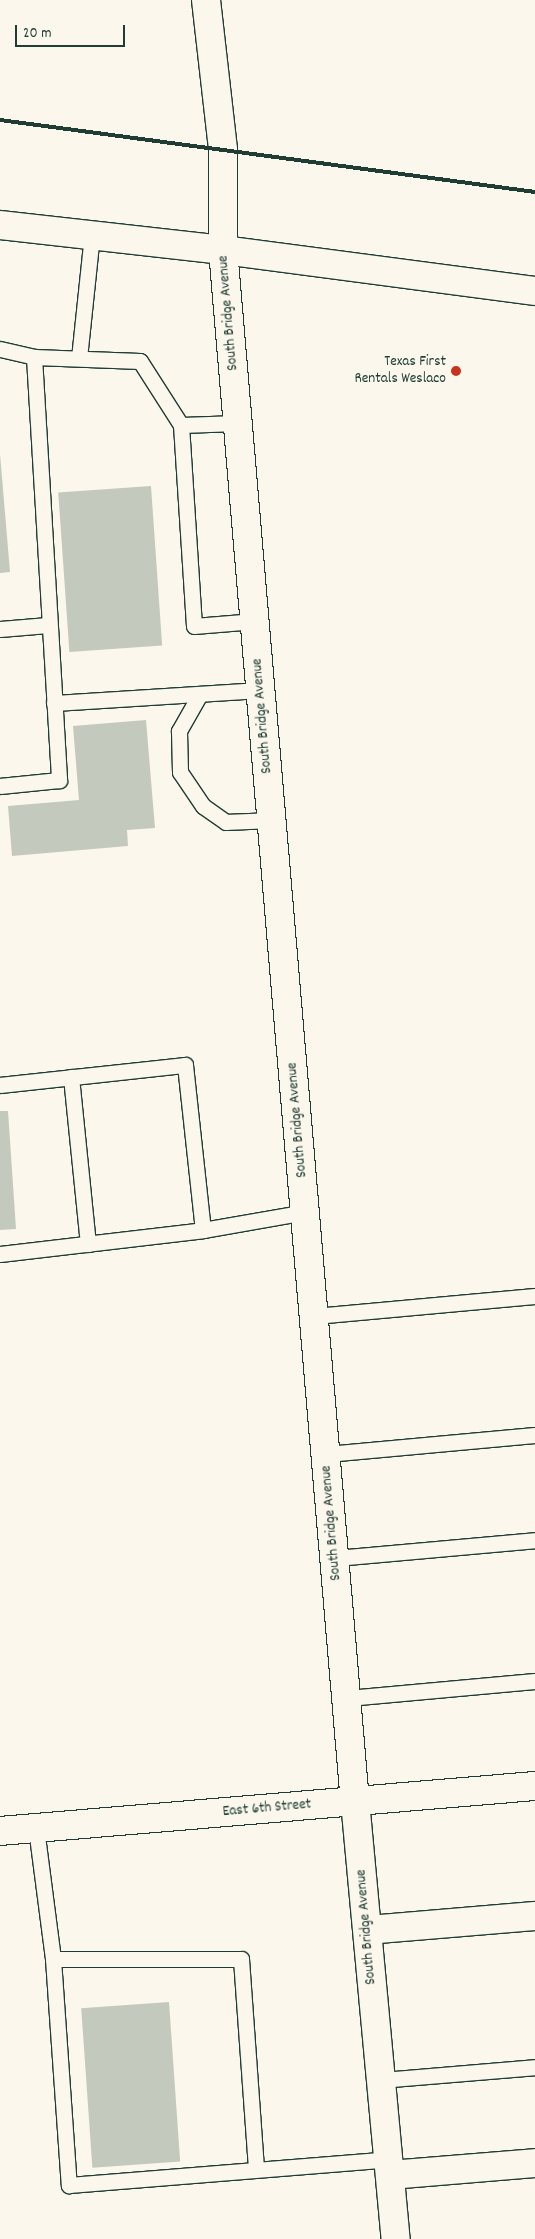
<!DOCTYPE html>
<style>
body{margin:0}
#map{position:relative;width:535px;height:2239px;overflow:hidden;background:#fbf7ec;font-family:Dekko,sans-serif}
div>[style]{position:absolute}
.building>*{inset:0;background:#c4c9be;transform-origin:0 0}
.roads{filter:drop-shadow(1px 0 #1f3d34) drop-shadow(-1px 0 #1f3d34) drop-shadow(0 1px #1f3d34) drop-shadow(0 -1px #1f3d34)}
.lane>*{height:15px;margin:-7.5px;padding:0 7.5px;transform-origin:7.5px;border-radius:7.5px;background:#fbf7ec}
.street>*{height:28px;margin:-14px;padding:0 14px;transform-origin:14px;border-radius:14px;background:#fbf7ec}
.secondary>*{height:28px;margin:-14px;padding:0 14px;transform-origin:14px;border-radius:14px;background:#fbf7ec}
.primary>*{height:28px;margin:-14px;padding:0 14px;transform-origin:14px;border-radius:14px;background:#fbf7ec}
.rail>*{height:4px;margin:-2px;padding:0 2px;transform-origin:2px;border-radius:2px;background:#1f3d34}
.dots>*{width:14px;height:14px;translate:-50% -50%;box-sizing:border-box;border:2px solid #fbf7ec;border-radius:50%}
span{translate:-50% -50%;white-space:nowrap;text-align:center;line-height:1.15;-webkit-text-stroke:4px #fbf7ec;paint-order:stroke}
.street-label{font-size:15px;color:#1f3d34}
.poi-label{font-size:15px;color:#1f3d34}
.right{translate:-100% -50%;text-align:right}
.scale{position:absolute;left:15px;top:25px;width:110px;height:22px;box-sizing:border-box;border:2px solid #1f3d34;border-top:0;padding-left:6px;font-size:15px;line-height:18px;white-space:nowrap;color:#1f3d34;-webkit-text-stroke:4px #fbf7ec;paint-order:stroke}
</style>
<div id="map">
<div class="building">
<i style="clip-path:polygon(0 454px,10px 572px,0 573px)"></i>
<i style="left:151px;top:486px;width:160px;height:93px;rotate:86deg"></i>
<i style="clip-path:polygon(146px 720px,155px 828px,127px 830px,128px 846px,12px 856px,8px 806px,79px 800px,73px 726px)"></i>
<i style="clip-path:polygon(0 1111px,8px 1111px,16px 1229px,0 1230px)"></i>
<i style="left:169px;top:2002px;width:160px;height:88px;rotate:86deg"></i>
</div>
<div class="roads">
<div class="lane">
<i style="left:0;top:349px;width:35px;rotate:13deg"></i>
<i style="left:34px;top:357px;width:424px;rotate:86.6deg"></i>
<i style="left:59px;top:780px;width:59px;rotate:174.2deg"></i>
<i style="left:34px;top:357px;width:106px;rotate:2.2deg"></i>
<i style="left:140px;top:361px;width:76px;rotate:57.4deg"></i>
<i style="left:181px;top:425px;width:201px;rotate:86.3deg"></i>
<i style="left:194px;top:626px;width:61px;rotate:-4.7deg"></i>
<i style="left:79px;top:358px;width:124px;rotate:-84deg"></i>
<i style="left:181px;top:425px;width:57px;rotate:-2deg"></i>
<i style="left:0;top:629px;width:48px;rotate:-4.8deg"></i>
<i style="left:200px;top:694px;width:43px;rotate:119.6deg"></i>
<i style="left:179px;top:731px;width:41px;rotate:88.6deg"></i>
<i style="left:180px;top:772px;width:41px;rotate:55.9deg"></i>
<i style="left:203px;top:806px;width:28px;rotate:35deg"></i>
<i style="left:226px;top:822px;width:46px;rotate:-2.5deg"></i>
<i style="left:54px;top:703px;width:207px;rotate:-3.6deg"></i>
<i style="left:71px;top:1077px;width:168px;rotate:84.2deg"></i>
<i style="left:0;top:1085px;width:186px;rotate:-6.2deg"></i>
<i style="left:185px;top:1065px;width:166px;rotate:83.8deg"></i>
<i style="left:0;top:1254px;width:204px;rotate:-6.7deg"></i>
<i style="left:203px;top:1230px;width:105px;rotate:-9.9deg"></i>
<i style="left:314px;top:1316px;width:222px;rotate:-5.2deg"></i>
<i style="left:326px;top:1454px;width:210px;rotate:-5.2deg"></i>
<i style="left:335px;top:1558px;width:201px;rotate:-5.1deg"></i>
<i style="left:347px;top:1698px;width:189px;rotate:-5.2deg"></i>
<i style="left:36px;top:1828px;width:132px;rotate:82.6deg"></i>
<i style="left:53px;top:1959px;width:227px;rotate:86deg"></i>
<i style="left:69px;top:2185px;width:321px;rotate:-4.6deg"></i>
<i style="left:53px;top:1959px;width:188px"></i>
<i style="left:241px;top:1959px;width:210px;rotate:85.9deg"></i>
<i style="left:381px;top:2080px;width:155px;rotate:-4.8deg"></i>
</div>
<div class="street">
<i style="left:368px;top:1930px;width:168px;rotate:-4.8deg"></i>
<i style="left:390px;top:2175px;width:145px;rotate:-4.7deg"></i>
</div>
<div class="secondary">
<i style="left:206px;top:0;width:151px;rotate:83.5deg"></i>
<i style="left:223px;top:150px;width:100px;rotate:90deg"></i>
<i style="left:223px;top:250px;width:1557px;rotate:85.14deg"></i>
<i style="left:355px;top:1801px;width:440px;rotate:84.7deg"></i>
<i style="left:0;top:1831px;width:537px;rotate:-4.81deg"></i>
</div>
<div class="primary">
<i style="left:0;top:225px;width:224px;rotate:6.4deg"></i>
<i style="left:223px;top:250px;width:315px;rotate:7.5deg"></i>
</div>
</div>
<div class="rail">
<i style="left:0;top:120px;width:540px;rotate:7.66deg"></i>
</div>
<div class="dots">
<i style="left:456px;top:371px;background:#c8321e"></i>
</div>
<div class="street-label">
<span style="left:229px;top:313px;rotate:-95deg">South Bridge Avenue</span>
<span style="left:263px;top:716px;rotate:-95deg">South Bridge Avenue</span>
<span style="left:298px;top:1120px;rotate:-95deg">South Bridge Avenue</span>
<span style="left:332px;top:1523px;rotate:-95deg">South Bridge Avenue</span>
<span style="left:267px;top:1809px;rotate:-5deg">East 6th Street</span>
<span style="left:367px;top:1927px;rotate:-95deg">South Bridge Avenue</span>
</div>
<div class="poi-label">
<span class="right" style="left:446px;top:371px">Texas First<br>Rentals Weslaco</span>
</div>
<div class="scale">20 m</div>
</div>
